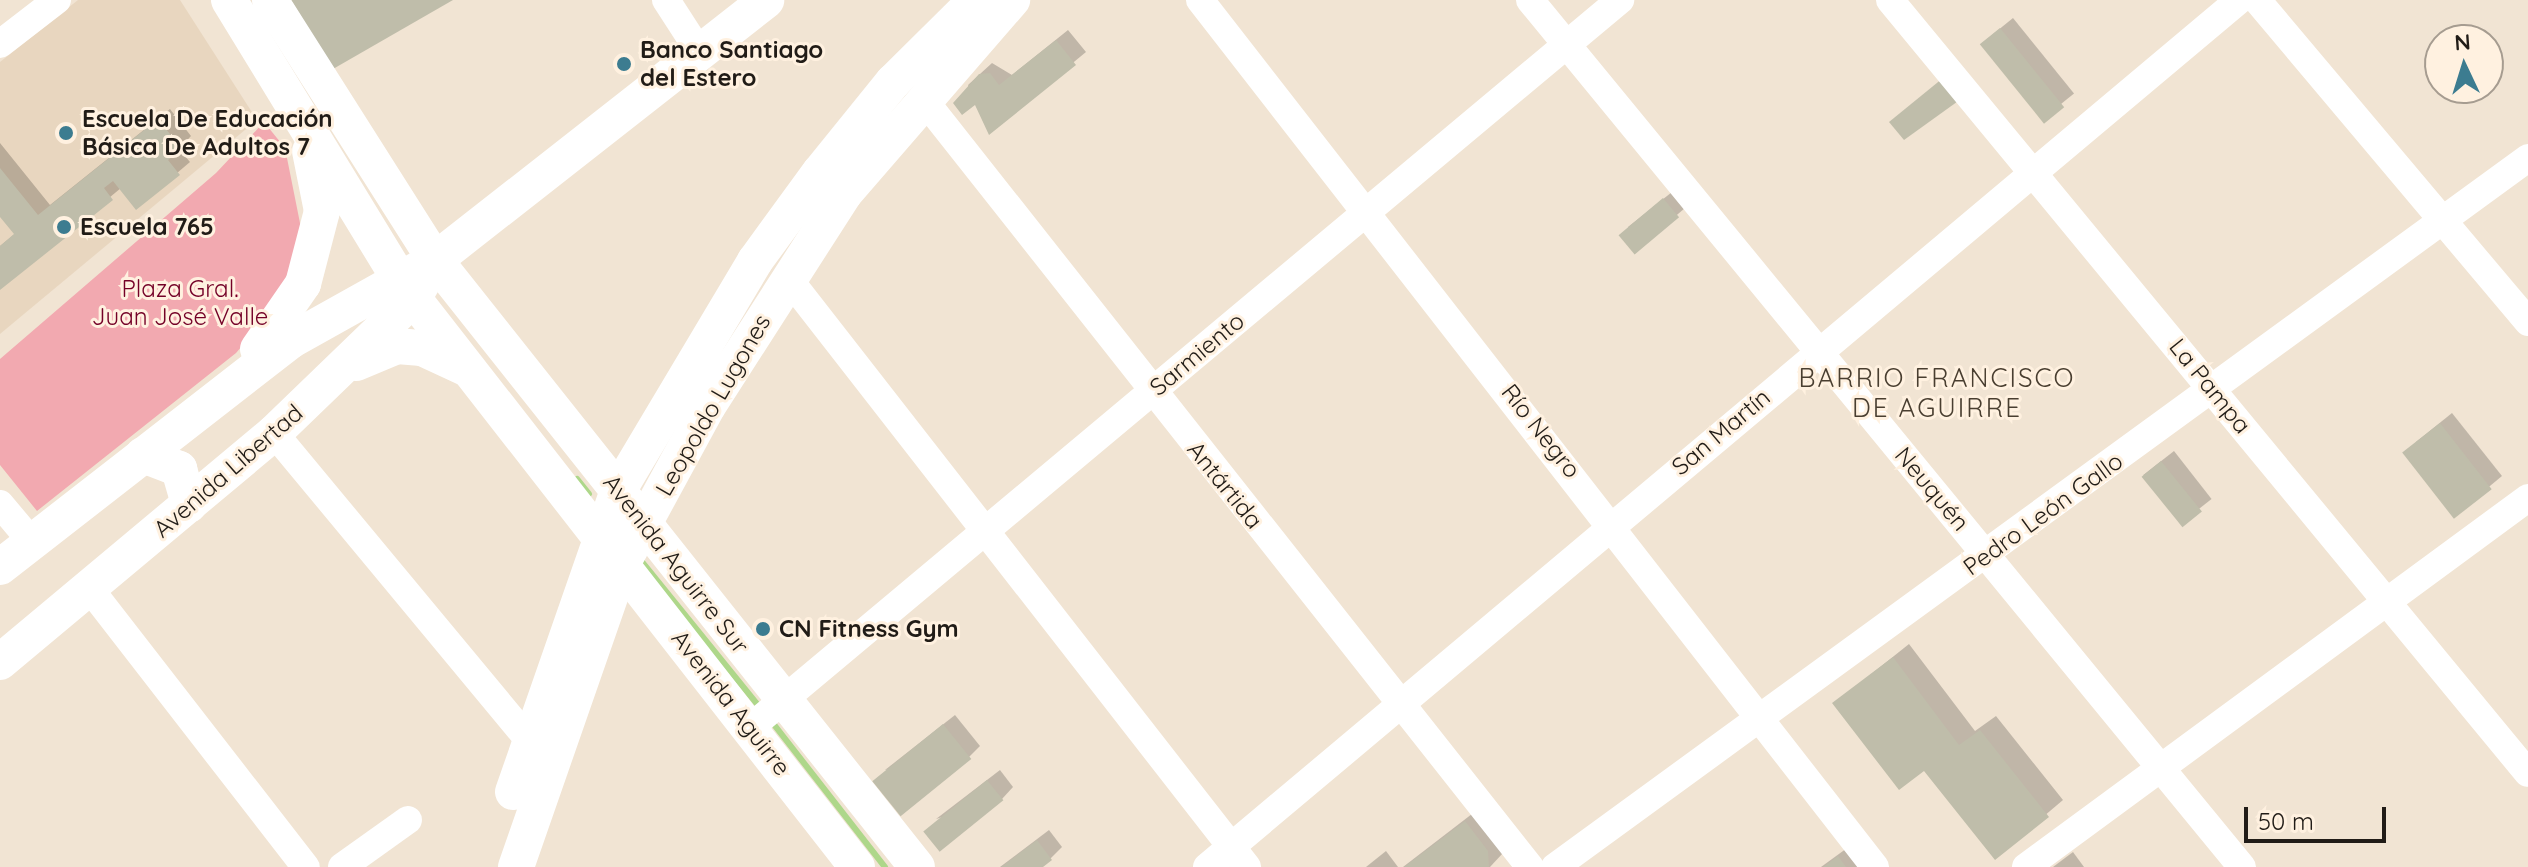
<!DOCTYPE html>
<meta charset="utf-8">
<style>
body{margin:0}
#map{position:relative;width:2528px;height:867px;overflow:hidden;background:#f1e4d3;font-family:Quicksand,sans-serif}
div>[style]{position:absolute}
.built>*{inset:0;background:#e8d6bf}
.green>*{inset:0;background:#f2a9b0}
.shadow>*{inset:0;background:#0003;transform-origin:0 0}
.stream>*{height:6px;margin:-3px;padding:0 3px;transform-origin:3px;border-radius:3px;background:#aed78a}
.building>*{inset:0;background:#bfbdaa;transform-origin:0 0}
.minor>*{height:28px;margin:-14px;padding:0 14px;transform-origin:14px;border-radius:14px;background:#fff}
.major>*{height:36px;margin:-18px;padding:0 18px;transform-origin:18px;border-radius:18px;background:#fff}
.dots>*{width:22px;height:22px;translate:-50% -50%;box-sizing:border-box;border:4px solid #fff1e0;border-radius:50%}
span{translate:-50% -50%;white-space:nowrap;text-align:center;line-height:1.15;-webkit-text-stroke:6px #fff1e0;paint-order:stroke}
.poi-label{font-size:24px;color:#211c17;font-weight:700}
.left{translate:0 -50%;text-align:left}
.park-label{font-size:24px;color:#740127}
.street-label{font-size:24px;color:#211c17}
.neighbourhood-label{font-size:26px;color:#493e30;letter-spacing:2px}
.north{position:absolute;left:2424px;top:24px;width:80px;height:80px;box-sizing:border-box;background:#fff1e0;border:2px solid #a69c90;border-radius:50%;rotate:356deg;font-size:22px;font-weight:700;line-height:32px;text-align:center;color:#211c17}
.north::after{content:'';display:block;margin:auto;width:28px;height:36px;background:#3c7c90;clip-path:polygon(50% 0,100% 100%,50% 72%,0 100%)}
.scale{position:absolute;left:2244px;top:807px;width:142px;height:36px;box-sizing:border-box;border:4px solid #211c17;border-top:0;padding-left:10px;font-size:24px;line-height:28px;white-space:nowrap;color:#211c17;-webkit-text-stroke:6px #fff1e0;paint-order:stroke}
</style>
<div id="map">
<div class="built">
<i style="clip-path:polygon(78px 0,180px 0,257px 120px,0 334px,0 62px)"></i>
</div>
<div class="green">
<i style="clip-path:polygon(264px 122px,285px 148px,301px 228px,285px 296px,236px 353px,37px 511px,0 465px,0 359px,216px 173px)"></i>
</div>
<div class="shadow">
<i style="left:2013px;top:18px;width:97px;height:40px;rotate:51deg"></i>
<i style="clip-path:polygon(1068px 30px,1086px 52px,989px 132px,968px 85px,992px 63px,1012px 75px)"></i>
<i style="clip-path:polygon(170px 109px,191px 136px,179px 149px,190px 162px,137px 207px,121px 188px,0 288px,0 246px,16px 233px,0 213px,0 143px,50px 205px)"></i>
<i style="clip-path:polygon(1672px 192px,1685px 208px,1635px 251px,1628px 227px)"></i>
<i style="clip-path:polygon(2452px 413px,2502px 476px,2455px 515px,2416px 442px)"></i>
<i style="left:2174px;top:451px;width:61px;height:39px;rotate:52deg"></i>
<i style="clip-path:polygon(1909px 644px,1975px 731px,1996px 716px,2063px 800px,1996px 857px,1924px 768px,1835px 703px)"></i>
<i style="clip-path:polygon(955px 715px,980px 746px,969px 757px,885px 770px)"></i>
<i style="clip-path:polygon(1000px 770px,1013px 787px,1002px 799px,936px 819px)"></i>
<i style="clip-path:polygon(1481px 807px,1503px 853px,1490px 867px,1403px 867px)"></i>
<i style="clip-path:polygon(1049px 830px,1062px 847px,1051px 858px,1040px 867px,1000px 867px)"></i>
<i style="clip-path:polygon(1854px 843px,1872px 867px,1821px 867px)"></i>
<i style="clip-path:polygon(1386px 851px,1398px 867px,1366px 867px)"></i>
<i style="clip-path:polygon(2073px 852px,2084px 867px,2053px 867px)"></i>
</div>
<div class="stream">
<i style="left:577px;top:479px;width:19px;rotate:51deg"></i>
<i style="left:638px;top:557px;width:197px;rotate:51deg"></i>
<i style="left:772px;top:722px;width:184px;rotate:52.1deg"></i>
</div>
<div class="building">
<i style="clip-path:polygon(291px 0,453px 0,333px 69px)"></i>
<i style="left:2000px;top:28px;width:102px;height:26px;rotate:51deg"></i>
<i style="clip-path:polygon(1056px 40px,1076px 65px,989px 135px,975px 105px,962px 115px,953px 103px,979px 74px,990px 73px,999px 85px)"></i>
<i style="clip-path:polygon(1943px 78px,1961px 99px,1904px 140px,1889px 122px)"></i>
<i style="clip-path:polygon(158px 119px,182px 149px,168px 160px,180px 175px,136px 210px,113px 181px,104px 188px,113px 200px,0 290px,0 246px,14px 234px,0 217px,0 168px,38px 215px)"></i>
<i style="left:1663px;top:198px;width:25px;height:58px;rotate:50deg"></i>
<i style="left:2440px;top:423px;width:84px;height:48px;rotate:52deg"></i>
<i style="left:2161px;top:461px;width:65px;height:25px;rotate:51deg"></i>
<i style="clip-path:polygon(1893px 657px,1959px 745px,1980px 730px,2049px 817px,1995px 860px,1924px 771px,1899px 790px,1832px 703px)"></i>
<i style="left:943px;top:724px;width:45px;height:91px;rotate:51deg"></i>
<i style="left:987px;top:780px;width:26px;height:82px;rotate:51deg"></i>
<i style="clip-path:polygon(1465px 821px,1488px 851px,1489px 867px,1404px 867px)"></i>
<i style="clip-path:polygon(1037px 840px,1052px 860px,1043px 867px,1001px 867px)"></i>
<i style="clip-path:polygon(1838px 856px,1846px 867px,1823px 867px)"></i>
</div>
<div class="minor">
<i style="left:666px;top:0;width:64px;rotate:57.1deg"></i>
<i style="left:1200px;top:0;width:1099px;rotate:52.1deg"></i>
<i style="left:1530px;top:0;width:1122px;rotate:50.61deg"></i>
<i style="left:1890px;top:0;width:1002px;rotate:50.47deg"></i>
<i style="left:2257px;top:0;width:421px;rotate:49.9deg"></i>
<i style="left:0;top:44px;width:72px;rotate:-37.7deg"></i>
<i style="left:924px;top:100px;width:978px;rotate:51.69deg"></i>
<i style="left:788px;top:278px;width:747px;rotate:52.07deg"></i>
<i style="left:274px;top:433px;width:398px;rotate:50.3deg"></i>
<i style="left:0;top:504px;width:48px;rotate:50deg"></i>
<i style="left:90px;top:589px;width:352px;rotate:52.2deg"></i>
<i style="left:752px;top:726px;width:1132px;rotate:-39.91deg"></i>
<i style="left:342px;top:867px;width:81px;rotate:-35.5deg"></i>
<i style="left:1207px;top:867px;width:1348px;rotate:-40.03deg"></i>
<i style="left:1555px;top:867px;width:1204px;rotate:-36.08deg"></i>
<i style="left:2026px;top:867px;width:623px;rotate:-36.32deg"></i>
</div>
<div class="major">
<i style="left:229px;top:0;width:334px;rotate:58.6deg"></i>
<i style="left:403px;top:285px;width:738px;rotate:52.04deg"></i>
<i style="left:270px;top:0;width:308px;rotate:57.6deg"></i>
<i style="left:435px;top:260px;width:775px;rotate:51.55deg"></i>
<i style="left:258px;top:349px;width:79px;rotate:-55.3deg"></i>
<i style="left:303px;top:284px;width:75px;rotate:-75.4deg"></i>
<i style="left:322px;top:211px;width:61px;rotate:-101.3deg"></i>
<i style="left:356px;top:363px;width:44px;rotate:-22.5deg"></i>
<i style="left:397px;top:346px;width:25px;rotate:5deg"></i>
<i style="left:422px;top:348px;width:47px;rotate:24.9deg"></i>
<i style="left:143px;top:455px;width:39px;rotate:21deg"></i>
<i style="left:179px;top:469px;width:37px;rotate:74deg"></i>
<i style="left:0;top:567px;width:368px;rotate:-37.9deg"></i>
<i style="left:290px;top:341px;width:166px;rotate:-29.2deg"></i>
<i style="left:435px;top:260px;width:421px;rotate:-38.1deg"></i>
<i style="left:0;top:662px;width:357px;rotate:-39.9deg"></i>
<i style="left:274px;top:433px;width:193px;rotate:-44deg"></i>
<i style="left:413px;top:299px;width:24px;rotate:-60deg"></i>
<i style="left:513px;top:792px;width:319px;rotate:-70.8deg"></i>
<i style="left:618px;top:491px;width:268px;rotate:-59.2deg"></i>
<i style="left:755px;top:261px;width:110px;rotate:-53.9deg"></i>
<i style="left:820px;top:172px;width:116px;rotate:-51deg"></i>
<i style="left:893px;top:82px;width:117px;rotate:-44.7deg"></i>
<i style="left:516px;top:867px;width:319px;rotate:-70.8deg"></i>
<i style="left:621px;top:566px;width:182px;rotate:-61.5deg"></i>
<i style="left:708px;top:406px;width:252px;rotate:-57.3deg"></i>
<i style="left:844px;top:194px;width:257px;rotate:-49.1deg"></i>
</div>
<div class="dots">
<i style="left:624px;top:64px;background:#3c7c90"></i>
<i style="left:66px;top:133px;background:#3c7c90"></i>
<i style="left:64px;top:227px;background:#3c7c90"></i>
<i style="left:763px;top:629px;background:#3c7c90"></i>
</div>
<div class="poi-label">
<span class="left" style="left:640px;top:64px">Banco Santiago<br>del Estero</span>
<span class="left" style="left:82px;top:133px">Escuela De Educación<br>Básica De Adultos 7</span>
<span class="left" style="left:80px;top:227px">Escuela 765</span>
<span class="left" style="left:779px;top:629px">CN Fitness Gym</span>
</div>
<div class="park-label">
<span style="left:180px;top:303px">Plaza Gral.<br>Juan José Valle</span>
</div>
<div class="street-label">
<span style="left:1197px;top:354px;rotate:-40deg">Sarmiento</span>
<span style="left:2210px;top:386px;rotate:51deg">La Pampa</span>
<span style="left:713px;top:405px;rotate:-60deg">Leopoldo Lugones</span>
<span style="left:1541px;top:431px;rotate:52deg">Río Negro</span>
<span style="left:1721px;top:432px;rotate:-40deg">San Martín</span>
<span style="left:228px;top:471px;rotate:-41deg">Avenida Libertad</span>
<span style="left:1225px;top:485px;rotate:51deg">Antártida</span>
<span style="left:1932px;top:489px;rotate:50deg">Neuquén</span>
<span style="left:2043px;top:514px;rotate:-36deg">Pedro León Gallo</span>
<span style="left:676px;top:564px;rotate:52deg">Avenida Aguirre Sur</span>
<span style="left:731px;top:703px;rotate:52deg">Avenida Aguirre</span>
</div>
<div class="neighbourhood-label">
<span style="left:1937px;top:393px">BARRIO FRANCISCO<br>DE AGUIRRE</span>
</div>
<div class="north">N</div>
<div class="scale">50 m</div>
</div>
